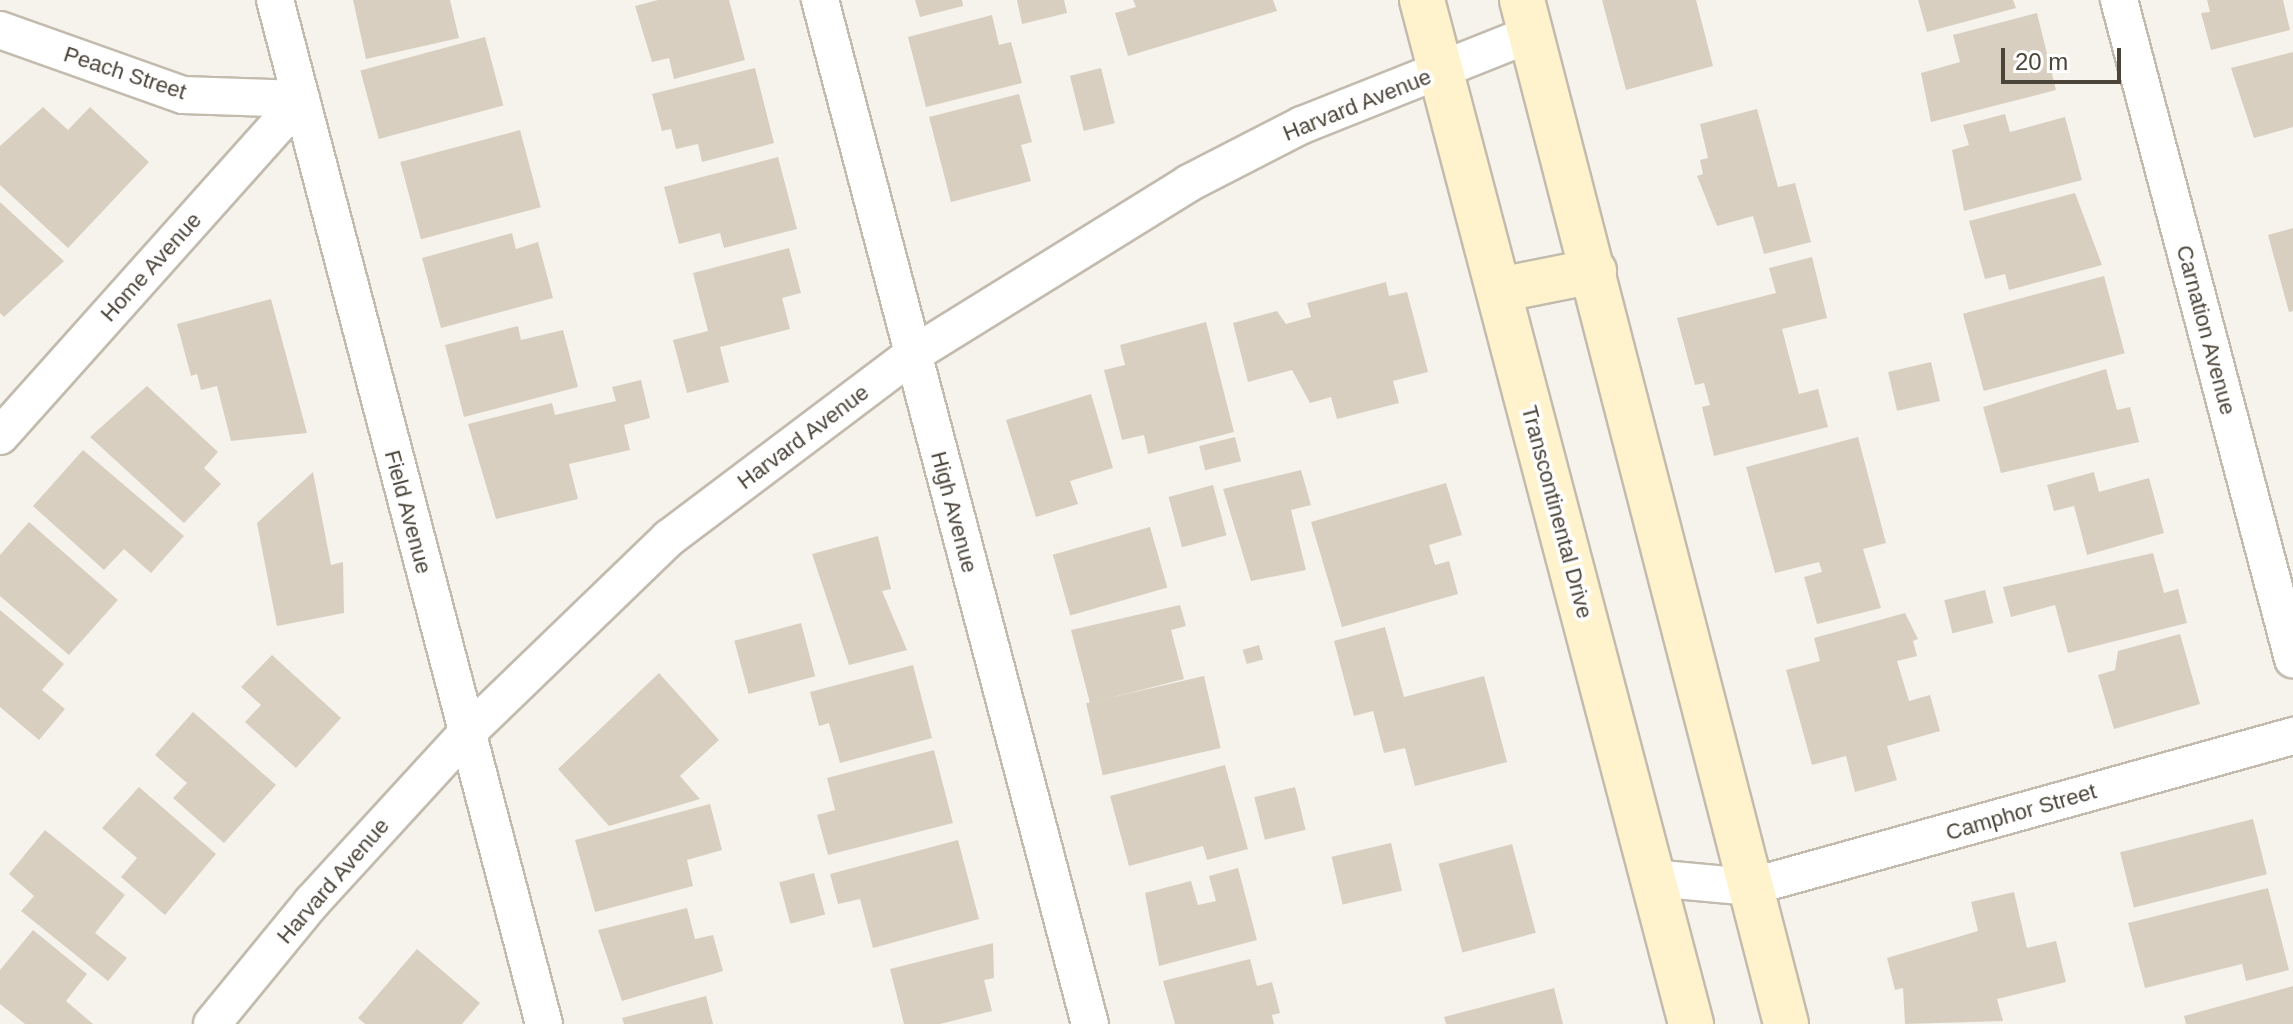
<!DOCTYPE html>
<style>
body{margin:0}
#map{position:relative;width:2293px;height:1024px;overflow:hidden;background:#f6f3ec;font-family:Arial,sans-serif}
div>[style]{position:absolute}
.building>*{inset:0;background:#d8cfc1;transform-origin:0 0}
.roads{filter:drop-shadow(2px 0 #c2bbae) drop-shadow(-2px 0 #c2bbae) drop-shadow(0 2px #c2bbae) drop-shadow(0 -2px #c2bbae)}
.street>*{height:36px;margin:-18px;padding:0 18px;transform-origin:18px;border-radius:18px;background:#fff}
.secondary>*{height:44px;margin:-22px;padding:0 22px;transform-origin:22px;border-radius:22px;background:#fff3cd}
span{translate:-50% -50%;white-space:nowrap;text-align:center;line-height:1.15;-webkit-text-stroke:7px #fff;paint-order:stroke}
.street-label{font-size:22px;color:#4b4439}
.scale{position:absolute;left:2001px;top:48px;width:120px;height:36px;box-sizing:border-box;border:4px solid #4b4439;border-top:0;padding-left:10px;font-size:24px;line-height:28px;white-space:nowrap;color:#4b4439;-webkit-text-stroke:6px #fff;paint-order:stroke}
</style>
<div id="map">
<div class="building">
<i style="clip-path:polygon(353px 0,450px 0,459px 38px,366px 59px)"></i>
<i style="clip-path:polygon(658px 0,729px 0,745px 60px,674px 79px,669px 58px,652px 62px,635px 6px)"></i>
<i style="clip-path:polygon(915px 0,962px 0,963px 6px,920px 17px)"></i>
<i style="clip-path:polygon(1017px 0,1064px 0,1067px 13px,1022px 24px)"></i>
<i style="clip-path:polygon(1133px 0,1273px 0,1277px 11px,1128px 56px,1115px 13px,1136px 7px)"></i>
<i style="clip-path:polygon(1602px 0,1696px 0,1713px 66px,1626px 90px)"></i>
<i style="clip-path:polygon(1918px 0,2013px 0,2016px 8px,1927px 32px)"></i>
<i style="clip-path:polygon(2207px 0,2283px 0,2290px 30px,2211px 50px,2201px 13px,2210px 12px)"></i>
<i style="clip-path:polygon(2037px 13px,2056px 90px,1931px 122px,1921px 73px,1960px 62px,1953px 35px)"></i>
<i style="clip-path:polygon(992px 15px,999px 45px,1011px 42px,1022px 83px,926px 107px,908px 37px)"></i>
<i style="left:485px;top:37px;width:71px;height:129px;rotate:75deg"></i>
<i style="clip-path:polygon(2293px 52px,2293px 127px,2254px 138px,2231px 68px)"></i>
<i style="clip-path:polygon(755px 68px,774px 143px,702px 162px,698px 144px,676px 149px,671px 129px,662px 131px,652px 94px)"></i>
<i style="left:1101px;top:68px;width:57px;height:32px;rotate:76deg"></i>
<i style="clip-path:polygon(1019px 94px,1032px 142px,1021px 145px,1031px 181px,951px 202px,929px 117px)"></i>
<i style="clip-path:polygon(43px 107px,68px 130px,90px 107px,149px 162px,68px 248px,0 185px,0 146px)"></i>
<i style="clip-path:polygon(1757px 109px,1778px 187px,1795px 183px,1811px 242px,1764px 254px,1753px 216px,1717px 226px,1697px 176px,1703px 174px,1700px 160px,1708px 158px,1700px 124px)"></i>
<i style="clip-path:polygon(2005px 114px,2010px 132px,2065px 117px,2082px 180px,1964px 211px,1952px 150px,1969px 145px,1963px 125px)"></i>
<i style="left:520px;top:130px;width:80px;height:124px;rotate:75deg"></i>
<i style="clip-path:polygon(778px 157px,797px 229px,724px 248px,720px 233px,679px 244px,664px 187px)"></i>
<i style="clip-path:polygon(2075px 193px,2102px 265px,2009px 290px,2005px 274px,1985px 279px,1969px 221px)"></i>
<i style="clip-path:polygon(0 202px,64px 261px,4px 317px,0 313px)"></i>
<i style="clip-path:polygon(2293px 228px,2293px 311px,2289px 312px,2268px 235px)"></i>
<i style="clip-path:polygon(512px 233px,516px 249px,538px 242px,553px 298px,441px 328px,422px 258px)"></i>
<i style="clip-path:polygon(789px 248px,801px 293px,782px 298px,790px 329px,720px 347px,729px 382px,687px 393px,673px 340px,708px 331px,693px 273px)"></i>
<i style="clip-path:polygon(1812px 257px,1827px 318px,1782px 329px,1799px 394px,1818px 389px,1828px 427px,1714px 456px,1702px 407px,1710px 405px,1704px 383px,1695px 385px,1677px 318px,1776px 293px,1769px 268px)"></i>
<i style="left:2104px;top:276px;width:80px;height:146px;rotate:75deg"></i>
<i style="clip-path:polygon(1386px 282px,1389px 296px,1407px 292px,1428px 372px,1393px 381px,1399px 403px,1337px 419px,1331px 397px,1310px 403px,1292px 370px,1248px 382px,1233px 323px,1277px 311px,1286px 324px,1311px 317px,1307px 303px)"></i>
<i style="clip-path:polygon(271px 299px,307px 433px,231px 441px,217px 386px,201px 390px,197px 374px,191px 376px,177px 324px)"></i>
<i style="clip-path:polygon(1206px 322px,1234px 432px,1148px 454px,1144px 435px,1122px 440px,1104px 370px,1125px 365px,1120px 345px)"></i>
<i style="clip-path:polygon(518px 326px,521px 340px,563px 330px,578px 387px,464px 417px,445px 345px)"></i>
<i style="left:1931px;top:362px;width:40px;height:44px;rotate:77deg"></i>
<i style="clip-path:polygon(2106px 369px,2117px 410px,2130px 407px,2139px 442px,2001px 473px,1983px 407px)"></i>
<i style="clip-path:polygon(641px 380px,650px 418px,624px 425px,630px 450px,569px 464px,578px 499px,496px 519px,468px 424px,552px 403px,555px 415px,616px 401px,612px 387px)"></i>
<i style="clip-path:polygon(147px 386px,218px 452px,204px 468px,221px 484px,184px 523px,90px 437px)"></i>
<i style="clip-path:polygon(1091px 394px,1113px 468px,1070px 481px,1078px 504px,1036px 517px,1006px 420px)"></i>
<i style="left:1235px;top:437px;width:25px;height:37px;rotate:76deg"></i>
<i style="clip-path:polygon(1858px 437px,1886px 543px,1863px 549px,1881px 608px,1817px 624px,1804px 577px,1822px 572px,1819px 562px,1775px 573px,1746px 467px)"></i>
<i style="clip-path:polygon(83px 450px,184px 536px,151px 573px,124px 549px,104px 570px,33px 506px)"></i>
<i style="clip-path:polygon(1301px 470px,1311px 505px,1291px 510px,1306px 570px,1251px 581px,1223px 489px)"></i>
<i style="clip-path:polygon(313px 472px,331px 565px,343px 562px,344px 613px,277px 626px,257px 523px)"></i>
<i style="clip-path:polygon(2094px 472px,2099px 492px,2149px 478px,2164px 533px,2087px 555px,2074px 506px,2054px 511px,2047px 485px)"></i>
<i style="clip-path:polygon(1446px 483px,1462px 535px,1429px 545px,1435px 565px,1449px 561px,1458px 594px,1342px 627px,1311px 522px)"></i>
<i style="left:1213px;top:485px;width:52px;height:46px;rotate:75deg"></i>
<i style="clip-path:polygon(29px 522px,118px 600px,69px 655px,0 596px,0 555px)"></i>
<i style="left:1150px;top:527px;width:63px;height:101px;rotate:74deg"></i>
<i style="clip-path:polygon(878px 536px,891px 589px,882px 591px,907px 650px,849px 665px,812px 554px)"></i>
<i style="clip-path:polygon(2153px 553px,2164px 593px,2178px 589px,2187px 623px,2068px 653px,2055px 605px,2011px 617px,2003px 587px)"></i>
<i style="left:1985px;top:590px;width:34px;height:42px;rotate:76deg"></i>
<i style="clip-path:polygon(1180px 605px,1186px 626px,1171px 630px,1184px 679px,1090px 703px,1071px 630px)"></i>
<i style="clip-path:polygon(0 610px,64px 664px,42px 690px,65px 709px,39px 740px,0 707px)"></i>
<i style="clip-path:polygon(1905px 613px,1918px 639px,1913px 641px,1917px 656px,1897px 661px,1909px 701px,1930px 695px,1940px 731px,1887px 746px,1897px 780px,1855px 792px,1846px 756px,1812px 765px,1786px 670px,1820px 661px,1814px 638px)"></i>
<i style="left:801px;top:623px;width:55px;height:69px;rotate:75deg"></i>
<i style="clip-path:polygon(1385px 627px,1404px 697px,1484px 676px,1507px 762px,1415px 786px,1405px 748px,1384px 753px,1373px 711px,1354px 716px,1334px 641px)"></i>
<i style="clip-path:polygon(2180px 634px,2200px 704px,2114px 729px,2098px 675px,2115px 670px,2118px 651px)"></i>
<i style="left:1259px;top:645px;width:15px;height:17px;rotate:74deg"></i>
<i style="clip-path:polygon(272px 655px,341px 718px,296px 768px,245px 722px,261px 705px,241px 687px)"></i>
<i style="clip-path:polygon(913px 665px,932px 738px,840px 763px,829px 723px,819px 726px,810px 692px)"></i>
<i style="clip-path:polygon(659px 673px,719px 740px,680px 776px,700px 799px,609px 826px,558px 769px)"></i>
<i style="left:1204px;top:676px;width:74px;height:121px;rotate:77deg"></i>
<i style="clip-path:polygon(193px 712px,276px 785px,224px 843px,173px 798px,187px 783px,155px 755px)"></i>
<i style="clip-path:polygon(934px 750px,953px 823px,828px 855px,817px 815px,835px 810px,827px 778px)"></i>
<i style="clip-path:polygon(1225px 765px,1248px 849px,1207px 860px,1203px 846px,1129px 866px,1110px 796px)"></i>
<i style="clip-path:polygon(139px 787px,216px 854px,165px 915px,121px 877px,137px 858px,102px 828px)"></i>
<i style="left:1295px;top:787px;width:44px;height:42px;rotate:76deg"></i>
<i style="clip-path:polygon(710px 804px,722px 850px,687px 860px,693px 886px,595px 912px,575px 840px)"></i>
<i style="left:2253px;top:819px;width:57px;height:137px;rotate:76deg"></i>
<i style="clip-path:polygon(45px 830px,125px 895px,95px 933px,127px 958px,108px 981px,21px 911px,34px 896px,9px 874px)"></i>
<i style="clip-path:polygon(958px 840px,979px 919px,873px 948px,860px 899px,838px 904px,830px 874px)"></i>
<i style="left:1391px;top:843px;width:49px;height:61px;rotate:77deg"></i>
<i style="left:1512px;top:844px;width:92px;height:76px;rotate:75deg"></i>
<i style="clip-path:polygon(1238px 868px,1257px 940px,1159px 966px,1145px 893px,1191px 881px,1198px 905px,1216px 901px,1209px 876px)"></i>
<i style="left:814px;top:873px;width:43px;height:36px;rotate:75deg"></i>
<i style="clip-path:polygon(2268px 888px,2289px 970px,2246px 981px,2242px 964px,2145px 988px,2128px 923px)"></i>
<i style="clip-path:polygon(2014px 892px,2027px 948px,2056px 941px,2066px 982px,1997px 999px,2003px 1021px,1905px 1024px,1903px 988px,1895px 990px,1887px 958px,1978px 931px,1971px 902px)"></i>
<i style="clip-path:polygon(687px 908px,695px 939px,713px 935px,723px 971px,622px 1001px,598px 930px)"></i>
<i style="clip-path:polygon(33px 930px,87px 974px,66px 1001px,93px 1024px,25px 1024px,0 1004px,0 970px)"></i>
<i style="clip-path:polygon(993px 943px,994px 978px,984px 980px,992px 1011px,940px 1024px,904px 1024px,890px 969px)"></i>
<i style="clip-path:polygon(417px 949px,480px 1003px,462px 1024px,365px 1024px,358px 1018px)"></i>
<i style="clip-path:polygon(1250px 959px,1257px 986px,1272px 982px,1280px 1013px,1272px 1015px,1274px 1024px,1175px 1024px,1163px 981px)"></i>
<i style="clip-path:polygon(2293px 986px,2293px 1024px,2186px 1024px,2184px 1016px)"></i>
<i style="clip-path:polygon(1554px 988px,1563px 1024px,1446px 1024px,1444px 1017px)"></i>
<i style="clip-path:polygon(706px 996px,713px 1024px,624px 1024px,622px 1018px)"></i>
</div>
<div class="roads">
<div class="street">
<i style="left:275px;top:0;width:1059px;rotate:75.28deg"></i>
<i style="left:820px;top:0;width:1059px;rotate:75.23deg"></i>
<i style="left:2119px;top:0;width:682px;rotate:75.21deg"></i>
<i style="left:0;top:30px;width:194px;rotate:19.6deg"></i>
<i style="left:183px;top:95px;width:118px;rotate:1.9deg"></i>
<i style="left:0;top:436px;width:452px;rotate:-48.2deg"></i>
<i style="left:1653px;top:878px;width:97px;rotate:5.3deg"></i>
<i style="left:1750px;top:887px;width:564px;rotate:-15.54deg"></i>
<i style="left:212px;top:1024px;width:158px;rotate:-50.7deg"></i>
<i style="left:312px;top:902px;width:228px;rotate:-47.5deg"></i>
<i style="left:466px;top:734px;width:282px;rotate:-44deg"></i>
<i style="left:669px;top:538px;width:304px;rotate:-37deg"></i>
<i style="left:912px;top:355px;width:326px;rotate:-31.8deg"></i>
<i style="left:1189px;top:183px;width:127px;rotate:-27.2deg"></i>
<i style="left:1302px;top:125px;width:246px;rotate:-21.7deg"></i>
</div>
<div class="secondary">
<i style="left:1422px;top:0;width:1059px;rotate:75.28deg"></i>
<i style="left:1522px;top:0;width:1057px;rotate:75.54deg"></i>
<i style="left:1499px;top:290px;width:97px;rotate:-11.3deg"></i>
</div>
</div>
<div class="street-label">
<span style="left:125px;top:73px;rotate:18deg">Peach Street</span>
<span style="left:1357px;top:105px;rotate:-22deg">Harvard Avenue</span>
<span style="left:151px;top:267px;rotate:-48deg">Home Avenue</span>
<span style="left:2206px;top:330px;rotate:75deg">Carnation Avenue</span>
<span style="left:803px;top:437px;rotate:-37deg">Harvard Avenue</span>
<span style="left:408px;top:512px;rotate:75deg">Field Avenue</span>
<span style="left:954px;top:512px;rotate:75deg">High Avenue</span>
<span style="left:1557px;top:512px;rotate:75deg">Transcontinental Drive</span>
<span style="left:2021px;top:812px;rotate:-16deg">Camphor Street</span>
<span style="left:333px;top:881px;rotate:-49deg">Harvard Avenue</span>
</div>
<div class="scale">20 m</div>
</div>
